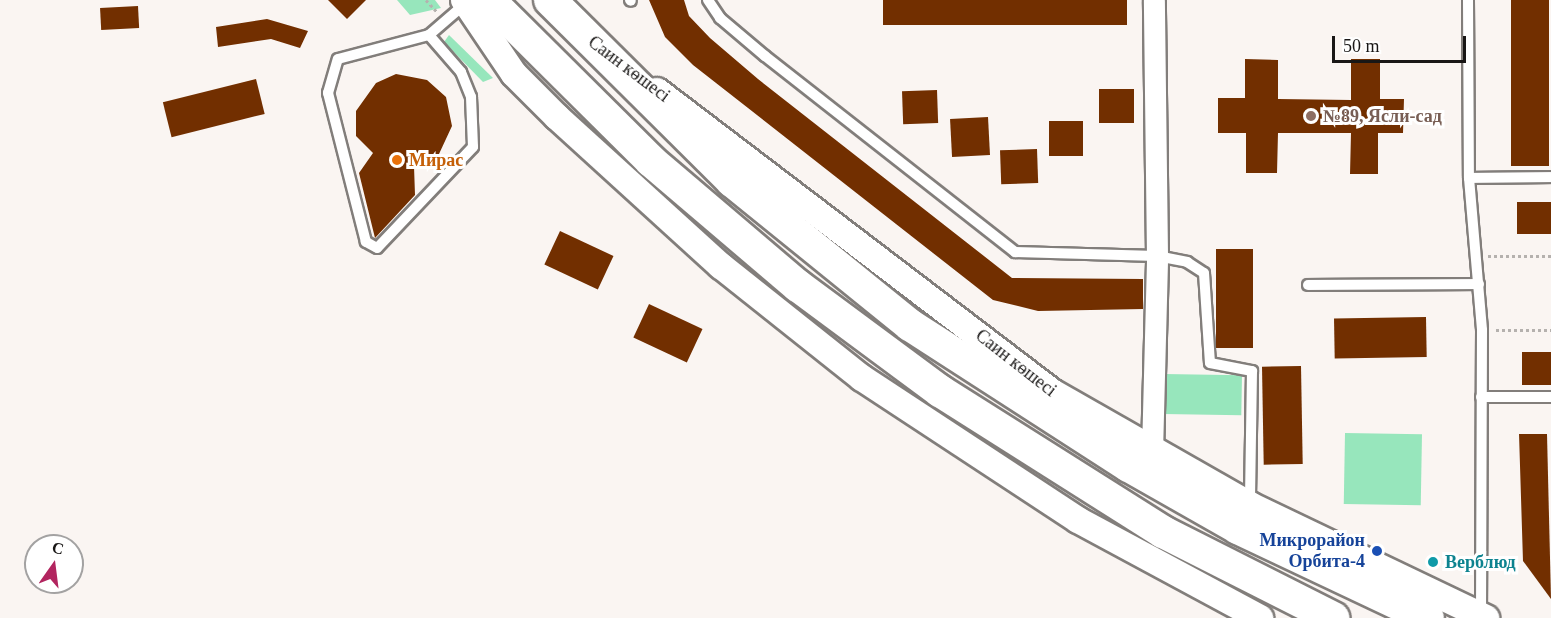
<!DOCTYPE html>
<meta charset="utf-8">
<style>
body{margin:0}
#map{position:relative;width:1551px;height:618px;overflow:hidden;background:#faf5f2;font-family:Georgia,serif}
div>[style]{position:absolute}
.green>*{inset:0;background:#97e6bc;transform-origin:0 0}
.building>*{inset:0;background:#722f00;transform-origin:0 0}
.path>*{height:3px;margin-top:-1.5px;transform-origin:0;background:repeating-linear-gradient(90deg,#b5b1ae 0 3px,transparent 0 6px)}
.roads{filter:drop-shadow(2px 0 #827e7b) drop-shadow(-2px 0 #827e7b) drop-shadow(0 2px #827e7b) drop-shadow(0 -2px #827e7b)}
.service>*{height:10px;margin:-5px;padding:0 5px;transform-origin:5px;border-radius:5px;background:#fff}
.minor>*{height:21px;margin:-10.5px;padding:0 10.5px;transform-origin:10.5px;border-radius:10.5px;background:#fff}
.tertiary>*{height:26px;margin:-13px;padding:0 13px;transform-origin:13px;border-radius:13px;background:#fff}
.primary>*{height:32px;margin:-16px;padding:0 16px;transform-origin:16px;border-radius:16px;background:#fff}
.dots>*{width:16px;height:16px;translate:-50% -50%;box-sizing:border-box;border:3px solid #fff;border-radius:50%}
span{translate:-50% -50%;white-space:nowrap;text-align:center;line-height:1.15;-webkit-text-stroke:6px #fff;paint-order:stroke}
.street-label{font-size:18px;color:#191716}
.education-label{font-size:18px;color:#785e54;font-weight:700}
.left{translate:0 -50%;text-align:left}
.food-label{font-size:18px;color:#c56008;font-weight:700}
.transit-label{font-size:18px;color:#164399;font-weight:700}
.right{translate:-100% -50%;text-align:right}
.culture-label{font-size:18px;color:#0d838f;font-weight:700}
.north{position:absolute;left:24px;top:534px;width:60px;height:60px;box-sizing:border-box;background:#fff;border:2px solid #a3a2a2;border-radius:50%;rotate:14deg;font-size:16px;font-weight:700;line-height:24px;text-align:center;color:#191716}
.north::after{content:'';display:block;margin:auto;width:21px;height:27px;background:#b2255f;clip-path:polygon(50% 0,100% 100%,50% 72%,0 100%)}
.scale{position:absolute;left:1332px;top:36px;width:134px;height:27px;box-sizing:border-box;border:3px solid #191716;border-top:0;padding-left:8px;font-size:18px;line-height:21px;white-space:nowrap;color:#191716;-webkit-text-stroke:4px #fff;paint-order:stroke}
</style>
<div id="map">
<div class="green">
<i style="clip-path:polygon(397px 0,435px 0,441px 8px,410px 15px)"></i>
<i style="clip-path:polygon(449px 35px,493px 78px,483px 82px,444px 42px)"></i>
<i style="left:1164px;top:374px;width:78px;height:40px;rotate:1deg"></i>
<i style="left:1345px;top:433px;width:77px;height:71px;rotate:1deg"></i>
</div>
<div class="building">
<i style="clip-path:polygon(328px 0,366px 0,347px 19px)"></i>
<i style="clip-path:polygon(649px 0,684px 0,689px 16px,710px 38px,758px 79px,1012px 278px,1143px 279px,1143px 309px,1038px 311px,993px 300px,693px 65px,665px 37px)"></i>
<i style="left:883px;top:0;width:244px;height:25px"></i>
<i style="left:1511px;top:0;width:38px;height:166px"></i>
<i style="left:138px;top:6px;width:22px;height:38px;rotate:87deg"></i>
<i style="clip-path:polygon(267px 19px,308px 31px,300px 48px,271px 39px,218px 47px,216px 27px)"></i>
<i style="clip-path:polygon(1245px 59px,1278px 60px,1278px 99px,1351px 100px,1351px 59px,1380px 59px,1380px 99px,1404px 99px,1403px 133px,1378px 133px,1378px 174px,1350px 174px,1351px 133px,1278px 133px,1277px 173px,1246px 173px,1246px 133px,1218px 133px,1218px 98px,1245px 98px)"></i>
<i style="clip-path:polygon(396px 74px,427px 80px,446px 97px,452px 126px,439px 154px,414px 166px,415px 195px,375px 238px,359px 173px,373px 153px,356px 136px,356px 111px,376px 83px)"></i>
<i style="left:256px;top:79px;width:36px;height:96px;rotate:76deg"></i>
<i style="left:1099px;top:89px;width:35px;height:34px"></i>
<i style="left:937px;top:90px;width:33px;height:35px;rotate:88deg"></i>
<i style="left:988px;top:117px;width:38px;height:38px;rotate:87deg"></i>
<i style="left:1049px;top:121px;width:34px;height:35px"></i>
<i style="left:1037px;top:149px;width:34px;height:37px;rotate:88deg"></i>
<i style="left:1517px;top:202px;width:34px;height:32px"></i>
<i style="left:560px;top:231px;width:59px;height:37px;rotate:25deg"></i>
<i style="left:1216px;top:249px;width:37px;height:99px"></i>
<i style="left:649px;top:304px;width:59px;height:37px;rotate:25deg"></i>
<i style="left:1426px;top:317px;width:40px;height:92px;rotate:89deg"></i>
<i style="left:1522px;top:352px;width:29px;height:33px"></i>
<i style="left:1301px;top:366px;width:98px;height:39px;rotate:89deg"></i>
<i style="clip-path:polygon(1519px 434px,1547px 434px,1551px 599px,1523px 561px)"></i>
</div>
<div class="path">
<i style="left:426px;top:0;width:16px;rotate:47deg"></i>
<i style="left:1488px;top:256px;width:63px"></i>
<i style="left:1496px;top:330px;width:55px"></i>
</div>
<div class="roads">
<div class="service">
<i style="left:630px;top:0;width:1px;rotate:45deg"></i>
<i style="left:708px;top:0;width:22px;rotate:56deg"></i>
<i style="left:720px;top:18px;width:59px;rotate:40.2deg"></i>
<i style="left:765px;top:56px;width:318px;rotate:38.1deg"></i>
<i style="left:1015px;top:252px;width:142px;rotate:1.6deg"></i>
<i style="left:1157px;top:256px;width:31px;rotate:11deg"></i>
<i style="left:1187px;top:262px;width:20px;rotate:33deg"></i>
<i style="left:1204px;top:273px;width:90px;rotate:86.2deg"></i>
<i style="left:1210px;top:363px;width:43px;rotate:10.8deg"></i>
<i style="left:1252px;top:371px;width:132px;rotate:90.9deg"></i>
<i style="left:1468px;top:0;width:178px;rotate:89.7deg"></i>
<i style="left:1469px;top:178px;width:153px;rotate:85.1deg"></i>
<i style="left:1482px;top:330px;width:284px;rotate:90.2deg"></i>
<i style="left:429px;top:35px;width:49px;rotate:49.1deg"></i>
<i style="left:461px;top:72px;width:27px;rotate:68deg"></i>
<i style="left:471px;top:97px;width:50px;rotate:87.7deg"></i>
<i style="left:473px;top:147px;width:139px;rotate:133.5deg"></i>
<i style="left:377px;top:248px;width:13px;rotate:-151deg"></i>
<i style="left:366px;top:242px;width:154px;rotate:-104.3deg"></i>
<i style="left:328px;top:93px;width:35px;rotate:-74deg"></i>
<i style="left:338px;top:59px;width:94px;rotate:-14.8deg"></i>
<i style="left:429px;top:35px;width:49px;rotate:-40.9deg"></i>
<i style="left:1469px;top:178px;width:82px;rotate:-0.7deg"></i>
<i style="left:1308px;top:285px;width:171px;rotate:-0.3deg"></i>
<i style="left:1481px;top:397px;width:70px"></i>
</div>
<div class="minor">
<i style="left:1152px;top:452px;width:196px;rotate:-88.5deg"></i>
<i style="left:1157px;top:256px;width:256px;rotate:-90.7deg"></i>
</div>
<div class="tertiary">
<i style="left:464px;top:0;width:89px;rotate:56deg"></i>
<i style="left:514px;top:74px;width:61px;rotate:45deg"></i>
<i style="left:557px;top:117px;width:222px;rotate:42.3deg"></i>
<i style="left:721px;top:266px;width:180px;rotate:38.5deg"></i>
<i style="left:862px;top:378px;width:258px;rotate:33.3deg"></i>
<i style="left:1078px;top:520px;width:207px;rotate:28.3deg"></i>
<i style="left:657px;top:91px;width:497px;rotate:37.3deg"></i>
<i style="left:1052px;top:392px;width:228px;rotate:29.7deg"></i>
<i style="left:1250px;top:505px;width:262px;rotate:25.6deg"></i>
</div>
<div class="primary">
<i style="left:489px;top:0;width:228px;rotate:44.8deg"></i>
<i style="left:651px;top:161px;width:193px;rotate:40.4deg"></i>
<i style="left:798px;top:286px;width:177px;rotate:36.5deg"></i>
<i style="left:940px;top:391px;width:264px;rotate:32.3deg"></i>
<i style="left:1163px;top:532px;width:191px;rotate:26.8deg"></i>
<i style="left:550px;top:0;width:257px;rotate:44.8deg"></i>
<i style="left:732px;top:181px;width:229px;rotate:39deg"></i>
<i style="left:910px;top:325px;width:260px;rotate:32.8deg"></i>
<i style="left:1129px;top:466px;width:125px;rotate:29.6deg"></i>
<i style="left:1238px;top:528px;width:210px;rotate:25.3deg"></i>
</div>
</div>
<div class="dots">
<i style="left:1311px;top:116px;background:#8d6e63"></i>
<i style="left:397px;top:160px;background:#e8710a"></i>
<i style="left:1377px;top:551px;background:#1a4fb4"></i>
<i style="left:1433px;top:562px;background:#0f9aa8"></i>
</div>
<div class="street-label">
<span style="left:629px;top:69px;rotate:37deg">Саин көшесі</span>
<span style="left:1016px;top:363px;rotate:38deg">Саин көшесі</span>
</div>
<div class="education-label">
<span class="left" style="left:1323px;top:116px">№89, Ясли-сад</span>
</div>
<div class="food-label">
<span class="left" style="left:409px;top:160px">Мирас</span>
</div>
<div class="transit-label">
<span class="right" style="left:1365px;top:551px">Микрорайон<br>Орбита-4</span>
</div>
<div class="culture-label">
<span class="left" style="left:1445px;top:562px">Верблюд</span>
</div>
<div class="north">С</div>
<div class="scale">50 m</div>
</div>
